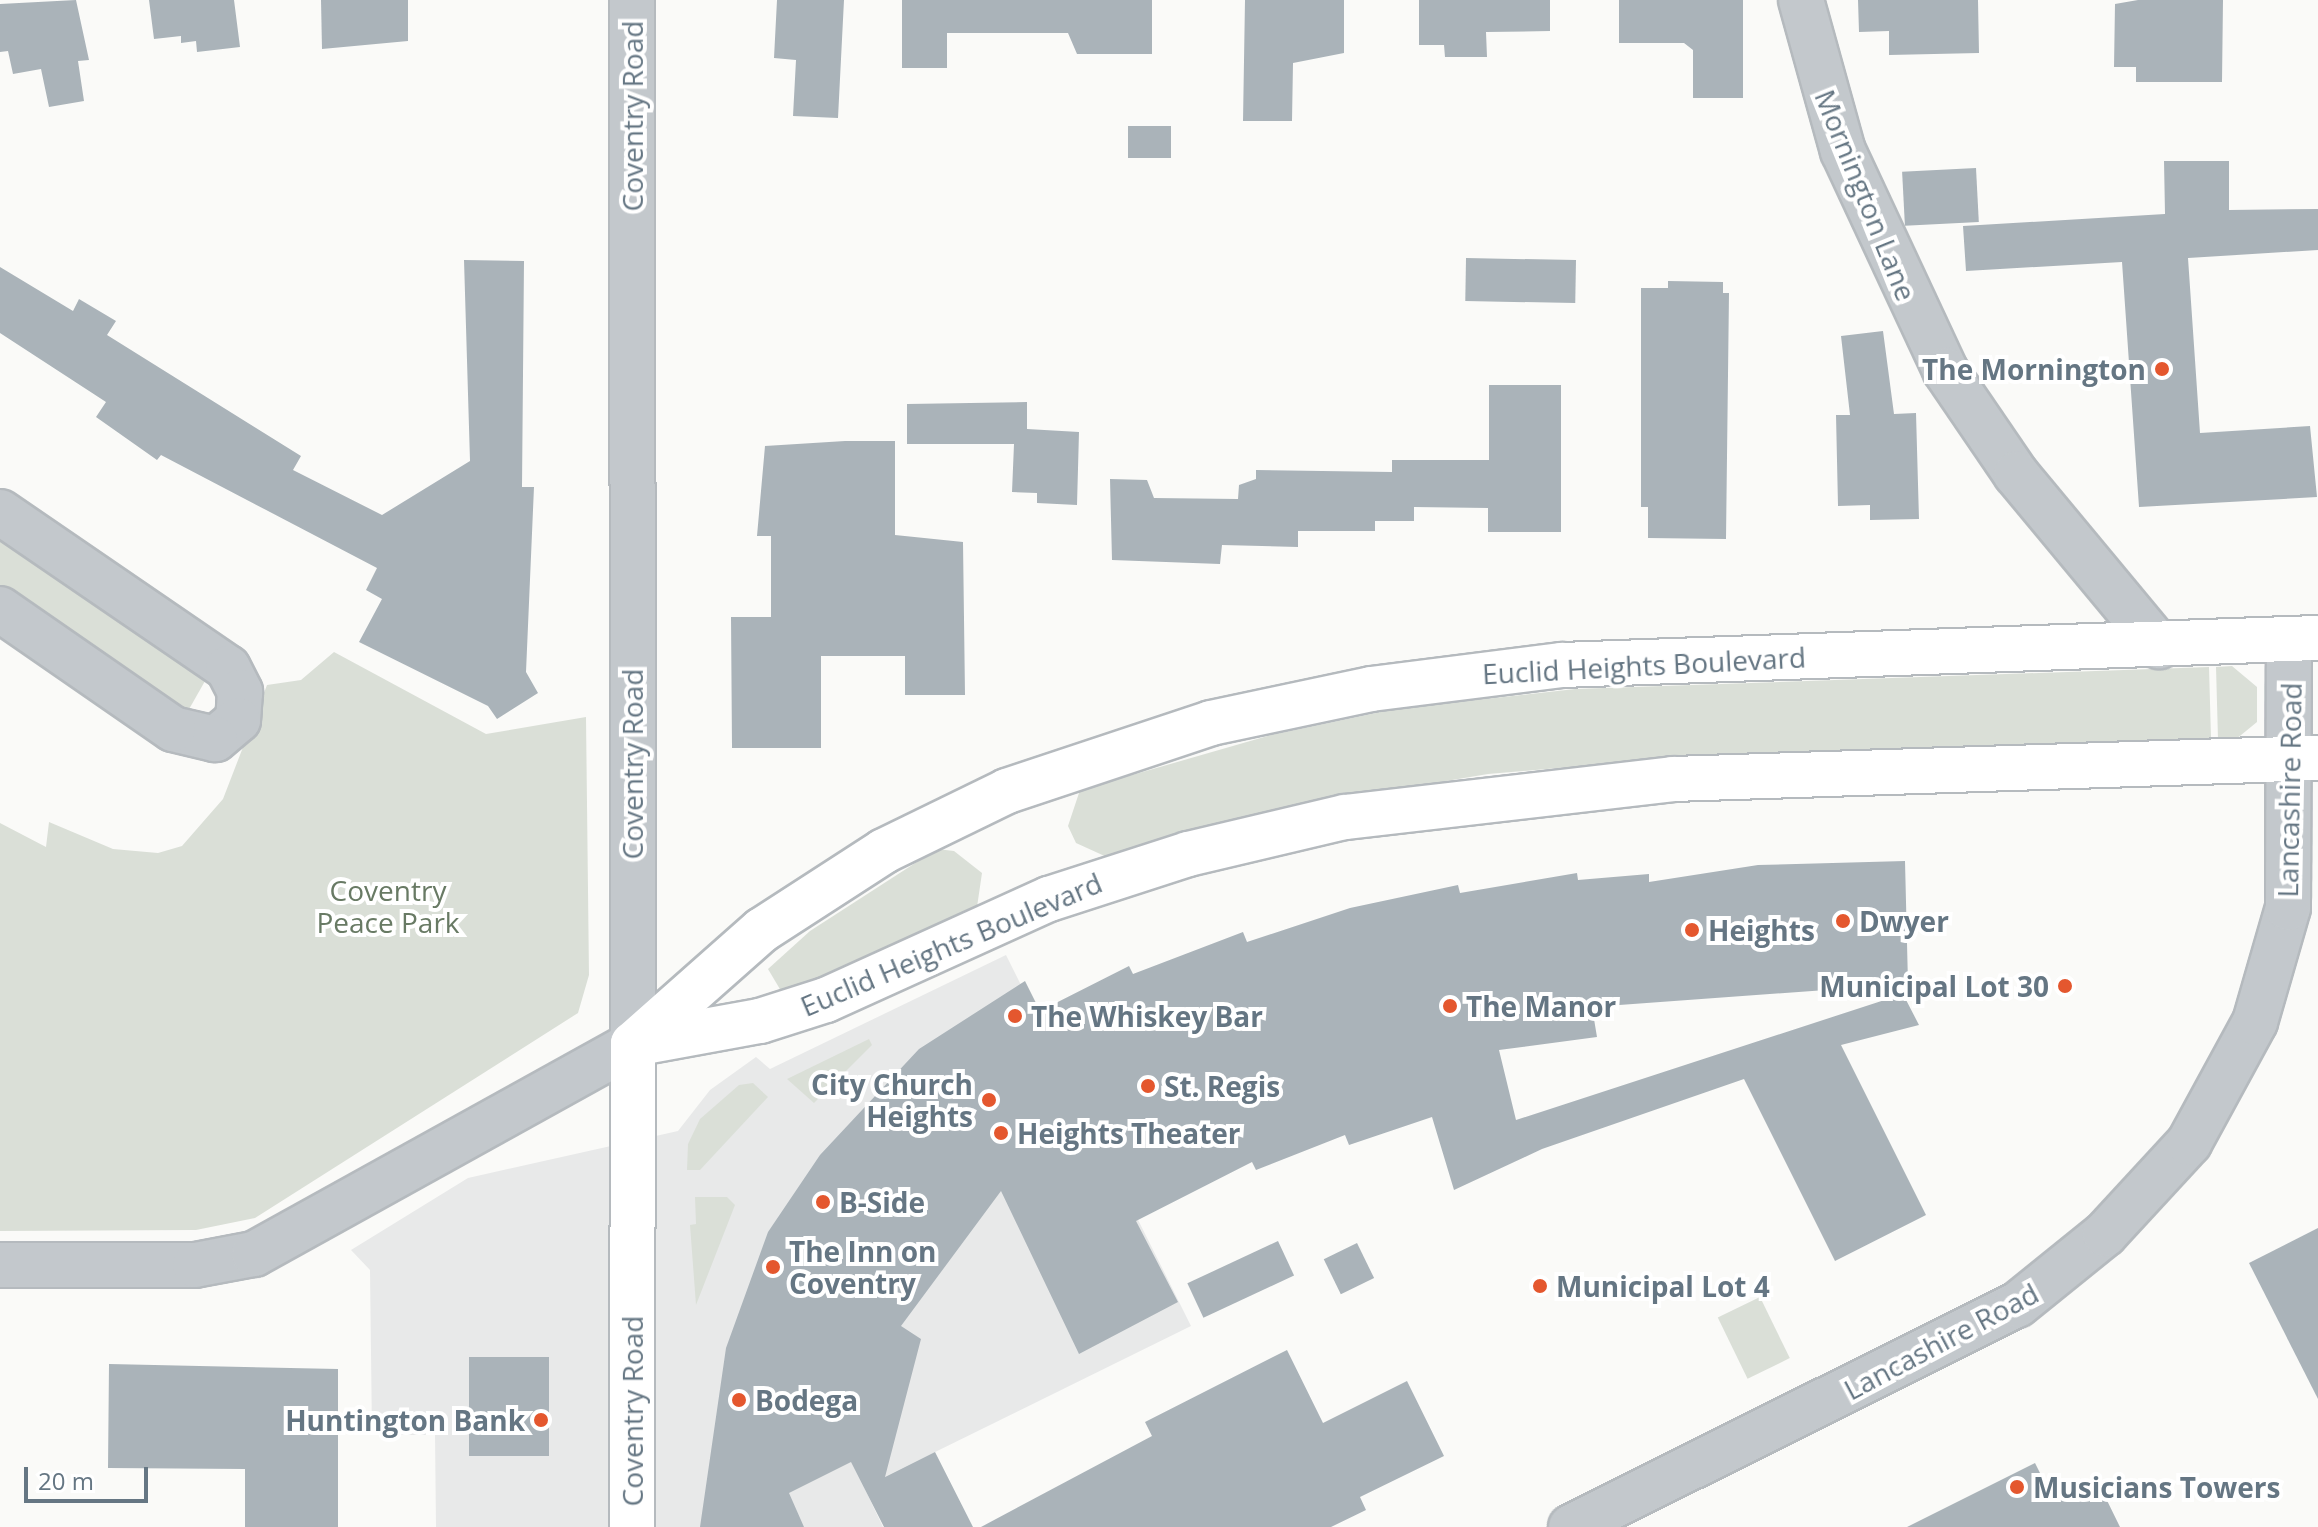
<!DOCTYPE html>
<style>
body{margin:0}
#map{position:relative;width:2318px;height:1527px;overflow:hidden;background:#fafaf8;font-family:"Open Sans",sans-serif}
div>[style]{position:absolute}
.built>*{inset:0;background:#e8e9e9}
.green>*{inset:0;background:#dadfd7;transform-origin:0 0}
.building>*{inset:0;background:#aab3b9;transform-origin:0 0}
.roads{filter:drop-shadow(2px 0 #b5babe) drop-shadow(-2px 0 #b5babe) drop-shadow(0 2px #b5babe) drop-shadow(0 -2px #b5babe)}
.minor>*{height:44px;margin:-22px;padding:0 22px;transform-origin:22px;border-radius:22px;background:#c3c8cc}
.major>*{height:44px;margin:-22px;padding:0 22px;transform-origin:22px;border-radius:22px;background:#fff}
.dots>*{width:22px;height:22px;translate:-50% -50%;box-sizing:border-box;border:4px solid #fff;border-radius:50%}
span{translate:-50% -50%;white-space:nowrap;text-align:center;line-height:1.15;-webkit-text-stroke:8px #fff;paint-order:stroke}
.street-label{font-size:28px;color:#657683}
.poi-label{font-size:28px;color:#657683;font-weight:700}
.right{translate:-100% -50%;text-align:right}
.left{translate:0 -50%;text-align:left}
.park-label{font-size:28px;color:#687a64}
.scale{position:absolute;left:24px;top:1467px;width:124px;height:36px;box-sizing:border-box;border:4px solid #657683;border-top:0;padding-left:10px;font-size:24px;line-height:28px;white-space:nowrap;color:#657683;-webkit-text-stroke:6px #fff;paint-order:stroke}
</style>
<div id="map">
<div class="built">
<i style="clip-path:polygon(1006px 955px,1191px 1326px,864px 1487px,883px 1527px,436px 1527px,435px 1435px,372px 1435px,370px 1270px,351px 1250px,468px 1178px,678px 1131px,710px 1090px,756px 1057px,770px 1069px)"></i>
</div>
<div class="green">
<i style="clip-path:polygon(0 531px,209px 674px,188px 711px,0 590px)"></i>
<i style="clip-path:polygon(334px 652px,486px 734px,586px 717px,589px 975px,578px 1013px,255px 1218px,196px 1230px,0 1231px,0 823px,46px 847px,49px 822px,113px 849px,158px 853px,182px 846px,223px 799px,267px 685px,301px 680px)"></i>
<i style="clip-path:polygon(2232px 666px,2257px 687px,2257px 722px,2235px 740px,2218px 739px,2216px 667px)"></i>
<i style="clip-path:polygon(2209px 667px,2211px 738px,1638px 761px,1488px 774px,1291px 807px,1109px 858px,1076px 843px,1068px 826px,1080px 790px,1271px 735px,1395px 709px,1575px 689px)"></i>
<i style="clip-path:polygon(937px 849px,954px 851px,982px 873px,977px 907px,784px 996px,768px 969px,810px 931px)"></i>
<i style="clip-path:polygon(869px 1039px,872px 1045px,814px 1103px,787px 1079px)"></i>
<i style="clip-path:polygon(753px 1083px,768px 1097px,700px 1170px,687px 1170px,688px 1144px,700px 1119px,739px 1085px)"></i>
<i style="clip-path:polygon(695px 1197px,727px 1197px,735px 1205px,696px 1305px,690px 1225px,696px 1224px)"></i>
<i style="left:1760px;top:1297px;width:68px;height:47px;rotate:64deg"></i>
</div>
<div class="building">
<i style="clip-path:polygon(76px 0,89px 60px,78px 61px,84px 101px,49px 107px,41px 69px,13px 74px,8px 51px,0 52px,0 4px)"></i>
<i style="clip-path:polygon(149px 0,234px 0,240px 47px,197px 52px,196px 41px,181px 43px,181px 36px,154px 39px)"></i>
<i style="clip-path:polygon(321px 0,408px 0,408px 41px,322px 49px)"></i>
<i style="clip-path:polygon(777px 0,844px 0,838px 118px,793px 116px,796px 60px,774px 58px)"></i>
<i style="clip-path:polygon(902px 0,1152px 0,1152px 54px,1077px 54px,1068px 33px,947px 33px,947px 68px,902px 68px)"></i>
<i style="clip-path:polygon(1245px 0,1344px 0,1344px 53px,1293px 63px,1292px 121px,1243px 121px)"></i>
<i style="clip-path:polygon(1419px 0,1550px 0,1550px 31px,1486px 32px,1487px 57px,1445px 57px,1444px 45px,1419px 45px)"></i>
<i style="clip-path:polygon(1619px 0,1743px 0,1743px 98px,1693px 98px,1693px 50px,1684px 43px,1619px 43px)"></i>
<i style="clip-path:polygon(1858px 0,1978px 0,1979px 53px,1889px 55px,1889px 31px,1859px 32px)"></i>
<i style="clip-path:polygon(2138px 0,2223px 0,2222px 82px,2136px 82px,2136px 67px,2114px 67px,2115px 4px)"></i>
<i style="left:1128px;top:126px;width:43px;height:32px"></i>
<i style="clip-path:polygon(2164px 161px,2229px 161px,2229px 210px,2318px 209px,2318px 250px,2188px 258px,2200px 433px,2310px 426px,2317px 497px,2139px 507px,2122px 262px,1966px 271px,1963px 226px,2165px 214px)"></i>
<i style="left:1976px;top:168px;width:54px;height:74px;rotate:87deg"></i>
<i style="clip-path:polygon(464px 260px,524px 261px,522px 487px,534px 487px,526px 672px,538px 693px,497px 719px,488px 706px,359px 642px,382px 599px,366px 590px,377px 568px,161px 455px,157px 460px,96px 417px,106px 402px,0 333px,0 267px,73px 311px,79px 299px,116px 321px,107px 335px,301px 456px,293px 470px,382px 515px,470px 461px)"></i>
<i style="left:1576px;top:260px;width:43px;height:110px;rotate:91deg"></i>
<i style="clip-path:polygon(1668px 281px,1723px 282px,1723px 293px,1729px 293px,1726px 539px,1648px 538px,1648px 507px,1641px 507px,1641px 288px,1668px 288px)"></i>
<i style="clip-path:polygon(1883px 331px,1894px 414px,1916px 413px,1919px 519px,1870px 520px,1870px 505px,1838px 506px,1836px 415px,1850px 415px,1841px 336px)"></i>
<i style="clip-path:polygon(1489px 385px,1561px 385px,1561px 532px,1488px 532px,1488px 508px,1414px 507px,1414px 521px,1375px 521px,1375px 531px,1298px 531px,1298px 547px,1222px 545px,1220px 564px,1112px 560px,1110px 479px,1147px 480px,1154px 498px,1238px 499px,1239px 485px,1256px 479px,1256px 470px,1392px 472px,1392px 460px,1489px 460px)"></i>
<i style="clip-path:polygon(1027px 402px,1027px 429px,1079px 432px,1077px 505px,1037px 503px,1037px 493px,1012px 492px,1014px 444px,907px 444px,907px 404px)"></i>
<i style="clip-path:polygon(845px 441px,895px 441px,895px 535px,963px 542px,965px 695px,905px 695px,905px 656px,821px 656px,821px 748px,732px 748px,731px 617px,771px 617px,771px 536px,757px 536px,765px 446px)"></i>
<i style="clip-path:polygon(1905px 861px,1908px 984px,1592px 1007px,1597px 1037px,1499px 1050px,1516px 1120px,1903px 994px,1919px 1025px,1841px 1045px,1926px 1215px,1835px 1261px,1744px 1079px,1542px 1149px,1454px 1190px,1432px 1117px,1349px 1145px,1345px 1135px,1256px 1170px,1252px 1162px,1136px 1221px,1178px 1302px,1079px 1354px,1001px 1191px,901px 1326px,921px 1339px,885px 1477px,935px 1452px,973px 1527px,884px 1527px,851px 1462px,789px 1493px,804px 1527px,700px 1527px,726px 1348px,768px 1232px,820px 1155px,919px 1049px,1025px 981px,1040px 1011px,1129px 966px,1133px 974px,1243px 932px,1247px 942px,1350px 908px,1458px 885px,1460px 893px,1577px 873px,1578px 880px,1649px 874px,1649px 882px,1758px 865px)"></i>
<i style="clip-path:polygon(2318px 1228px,2318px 1399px,2249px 1263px)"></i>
<i style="left:1278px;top:1241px;width:38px;height:100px;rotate:65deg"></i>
<i style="left:1357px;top:1243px;width:39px;height:37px;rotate:64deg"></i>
<i style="clip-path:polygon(1287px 1350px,1323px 1423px,1407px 1381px,1444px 1456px,1360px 1497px,1366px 1510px,1331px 1527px,981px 1527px,1152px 1436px,1145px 1422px)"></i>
<i style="left:469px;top:1357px;width:80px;height:99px"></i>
<i style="clip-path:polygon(109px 1364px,338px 1369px,338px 1527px,245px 1527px,245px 1469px,108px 1468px)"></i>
<i style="clip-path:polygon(2035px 1463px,2053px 1499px,2096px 1478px,2120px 1527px,1907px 1527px)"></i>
</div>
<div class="roads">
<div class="minor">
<i style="left:1801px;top:0;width:157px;rotate:74.5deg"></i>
<i style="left:1843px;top:151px;width:242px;rotate:65deg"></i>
<i style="left:1945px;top:370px;width:126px;rotate:55.7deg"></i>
<i style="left:2016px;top:474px;width:224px;rotate:50.3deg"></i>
<i style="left:0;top:512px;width:276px;rotate:34.4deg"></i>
<i style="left:228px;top:668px;width:27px;rotate:63deg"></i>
<i style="left:240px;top:692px;width:28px;rotate:94deg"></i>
<i style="left:238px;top:720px;width:30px;rotate:140deg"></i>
<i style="left:215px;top:739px;width:43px;rotate:-166.6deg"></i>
<i style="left:173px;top:729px;width:211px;rotate:-145.3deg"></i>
<i style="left:0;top:1265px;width:195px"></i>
<i style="left:195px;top:1265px;width:60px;rotate:-10.6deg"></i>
<i style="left:254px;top:1254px;width:433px;rotate:-29deg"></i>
<i style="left:633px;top:1044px;width:1044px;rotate:-90.05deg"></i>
<i style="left:1571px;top:1527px;width:498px;rotate:-26.5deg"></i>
<i style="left:2017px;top:1305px;width:113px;rotate:-38.9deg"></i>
<i style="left:2105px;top:1234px;width:124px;rotate:-47.3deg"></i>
<i style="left:2189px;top:1143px;width:138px;rotate:-61.4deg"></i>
<i style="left:2255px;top:1022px;width:119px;rotate:-73.9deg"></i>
<i style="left:2288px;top:908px;width:268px;rotate:-89.8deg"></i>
</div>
<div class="major">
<i style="left:633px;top:1044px;width:172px;rotate:-41.5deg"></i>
<i style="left:762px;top:930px;width:145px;rotate:-32.9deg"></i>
<i style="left:884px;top:851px;width:137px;rotate:-26deg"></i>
<i style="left:1007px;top:791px;width:215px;rotate:-18.4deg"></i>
<i style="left:1211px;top:723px;width:164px;rotate:-12deg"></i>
<i style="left:1371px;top:689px;width:193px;rotate:-7.2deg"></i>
<i style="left:1562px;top:665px;width:756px;rotate:-2.05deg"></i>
<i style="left:633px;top:1044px;width:129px;rotate:-10.3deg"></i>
<i style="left:760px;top:1021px;width:69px;rotate:-17.7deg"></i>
<i style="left:826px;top:1000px;width:245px;rotate:-24.4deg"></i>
<i style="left:1049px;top:899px;width:146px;rotate:-17.9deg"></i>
<i style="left:1188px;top:854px;width:161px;rotate:-13.3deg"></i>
<i style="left:1345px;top:817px;width:330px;rotate:-6.6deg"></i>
<i style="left:1673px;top:779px;width:645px;rotate:-1.86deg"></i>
<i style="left:632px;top:1527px;width:483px;rotate:-89.9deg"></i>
</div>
</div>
<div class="dots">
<i style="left:2162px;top:369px;background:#e4572e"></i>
<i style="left:1843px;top:921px;background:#e4572e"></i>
<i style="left:1692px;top:930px;background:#e4572e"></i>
<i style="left:2065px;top:986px;background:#e4572e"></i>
<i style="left:1450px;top:1006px;background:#e4572e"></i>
<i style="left:1015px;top:1016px;background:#e4572e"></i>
<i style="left:1148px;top:1086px;background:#e4572e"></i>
<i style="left:989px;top:1100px;background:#e4572e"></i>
<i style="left:1001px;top:1133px;background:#e4572e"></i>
<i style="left:823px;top:1202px;background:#e4572e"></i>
<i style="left:773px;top:1267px;background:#e4572e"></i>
<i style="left:1540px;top:1286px;background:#e4572e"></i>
<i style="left:739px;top:1400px;background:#e4572e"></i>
<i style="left:541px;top:1420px;background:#e4572e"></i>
<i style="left:2017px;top:1487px;background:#e4572e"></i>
</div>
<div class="street-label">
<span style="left:632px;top:116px;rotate:-90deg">Coventry Road</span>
<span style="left:1866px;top:195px;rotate:68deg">Mornington Lane</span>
<span style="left:1644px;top:665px;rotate:-3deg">Euclid Heights Boulevard</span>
<span style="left:632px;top:764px;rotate:-90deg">Coventry Road</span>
<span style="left:2289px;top:790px;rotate:-89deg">Lancashire Road</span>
<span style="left:951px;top:944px;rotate:-23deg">Euclid Heights Boulevard</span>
<span style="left:1941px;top:1341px;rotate:-28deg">Lancashire Road</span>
<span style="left:632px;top:1411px;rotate:-90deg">Coventry Road</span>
</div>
<div class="poi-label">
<span class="right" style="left:2146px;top:369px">The Mornington</span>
<span class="left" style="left:1859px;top:921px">Dwyer</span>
<span class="left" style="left:1708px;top:930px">Heights</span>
<span class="right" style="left:2049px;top:986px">Municipal Lot 30</span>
<span class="left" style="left:1466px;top:1006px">The Manor</span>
<span class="left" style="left:1031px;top:1016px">The Whiskey Bar</span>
<span class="right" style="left:973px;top:1100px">City Church<br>Heights</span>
<span class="left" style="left:1164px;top:1086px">St. Regis</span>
<span class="left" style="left:1017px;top:1133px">Heights Theater</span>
<span class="left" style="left:839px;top:1202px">B-Side</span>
<span class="left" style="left:789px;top:1267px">The Inn on<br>Coventry</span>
<span class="left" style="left:1556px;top:1286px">Municipal Lot 4</span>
<span class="left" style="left:755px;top:1400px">Bodega</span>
<span class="right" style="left:525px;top:1420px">Huntington Bank</span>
<span class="left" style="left:2033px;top:1487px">Musicians Towers</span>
</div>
<div class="park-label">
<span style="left:388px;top:906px">Coventry<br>Peace Park</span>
</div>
<div class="scale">20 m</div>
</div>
